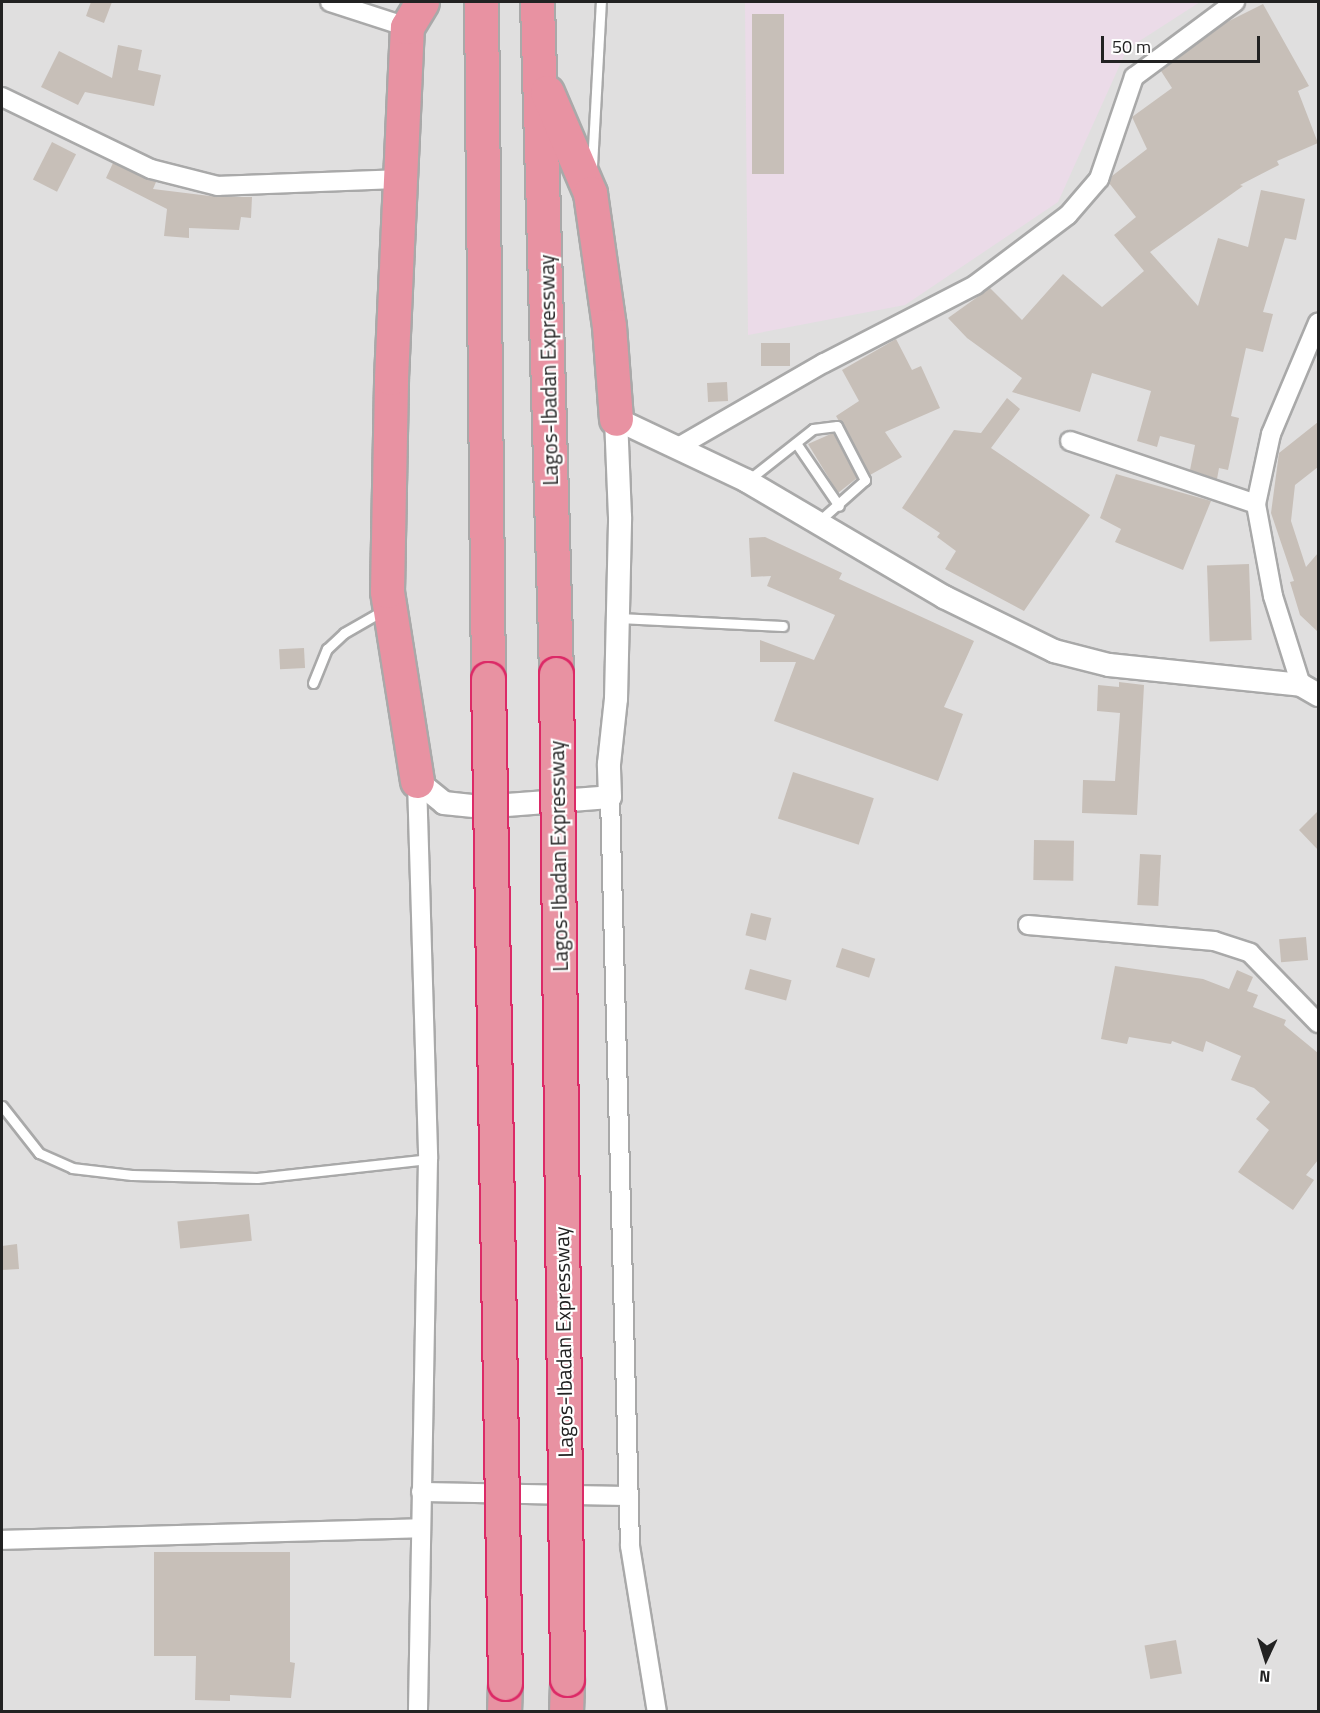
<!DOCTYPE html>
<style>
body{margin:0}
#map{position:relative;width:1320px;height:1713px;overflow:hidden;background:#f2efe9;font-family:"Titillium Web",sans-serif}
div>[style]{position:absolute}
.residential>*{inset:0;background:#e0dfdf;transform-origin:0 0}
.industrial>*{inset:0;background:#ebdbe8}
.building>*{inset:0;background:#c7bfb8;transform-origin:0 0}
.roads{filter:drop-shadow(2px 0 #a9a9a9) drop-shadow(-2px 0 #a9a9a9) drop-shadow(0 2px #a9a9a9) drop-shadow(0 -2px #a9a9a9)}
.service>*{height:9px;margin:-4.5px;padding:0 4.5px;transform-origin:4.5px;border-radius:4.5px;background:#fff}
.minor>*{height:18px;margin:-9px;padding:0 9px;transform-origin:9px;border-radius:9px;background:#fff}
.tertiary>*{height:22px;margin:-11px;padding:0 11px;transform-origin:11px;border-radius:11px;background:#fff}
.motorway>*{height:33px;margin:-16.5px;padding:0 16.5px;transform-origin:16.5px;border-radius:16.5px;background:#e892a2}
.bridges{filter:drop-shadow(2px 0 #dc2a67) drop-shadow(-2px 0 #dc2a67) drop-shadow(0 2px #dc2a67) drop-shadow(0 -2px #dc2a67)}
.motorway-bridge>*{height:33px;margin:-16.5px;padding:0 16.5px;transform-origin:16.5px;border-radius:16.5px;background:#e892a2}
span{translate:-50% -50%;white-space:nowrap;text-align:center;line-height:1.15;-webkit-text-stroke:4.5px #fff;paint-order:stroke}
.street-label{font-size:21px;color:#222}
.frame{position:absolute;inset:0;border:3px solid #222;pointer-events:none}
.north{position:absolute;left:1236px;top:1629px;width:60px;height:60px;-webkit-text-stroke:4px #fff;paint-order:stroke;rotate:184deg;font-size:16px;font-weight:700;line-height:24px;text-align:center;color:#222}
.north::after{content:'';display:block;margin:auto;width:21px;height:27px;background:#222;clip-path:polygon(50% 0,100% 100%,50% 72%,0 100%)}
.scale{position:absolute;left:1101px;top:36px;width:159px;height:27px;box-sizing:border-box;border:3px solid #222;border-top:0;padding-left:8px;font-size:18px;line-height:21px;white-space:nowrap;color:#222;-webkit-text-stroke:4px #fff;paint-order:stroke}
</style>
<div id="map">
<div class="residential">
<i style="left:2px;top:2px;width:1316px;height:1709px"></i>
</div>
<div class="industrial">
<i style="clip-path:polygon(745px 2px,1200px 2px,1127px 49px,1058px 202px,905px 305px,748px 335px)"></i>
</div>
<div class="building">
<i style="clip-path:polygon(91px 2px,112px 2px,104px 23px,86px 16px)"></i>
<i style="clip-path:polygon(1263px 4px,1309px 86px,1298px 91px,1318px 143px,1277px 161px,1279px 165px,1240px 185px,1243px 186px,1150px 252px,1198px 306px,1218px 238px,1248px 247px,1261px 190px,1305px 199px,1296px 240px,1285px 238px,1263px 312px,1273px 314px,1263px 352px,1246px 348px,1231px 416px,1239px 418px,1228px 470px,1219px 468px,1217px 479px,1190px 470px,1195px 445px,1160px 436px,1157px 447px,1137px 441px,1151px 391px,1092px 373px,1080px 412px,1012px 392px,1022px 378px,967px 338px,948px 318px,990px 288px,1022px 320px,1063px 274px,1102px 307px,1144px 271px,1114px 235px,1136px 217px,1109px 183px,1112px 176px,1147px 149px,1132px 117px,1172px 88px,1161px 71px,1225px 23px)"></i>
<i style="left:752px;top:14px;width:32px;height:160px"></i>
<i style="clip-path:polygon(118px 45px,142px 50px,138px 70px,161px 75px,154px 106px,85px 92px,78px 105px,41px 87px,59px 51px,112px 78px)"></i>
<i style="left:52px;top:142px;width:27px;height:42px;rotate:27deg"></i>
<i style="clip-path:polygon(113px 163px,156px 182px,153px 189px,218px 197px,252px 197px,251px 218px,241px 217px,239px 230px,189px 228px,189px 238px,164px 236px,167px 209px,106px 178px)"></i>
<i style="clip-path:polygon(896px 339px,912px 370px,921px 366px,940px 408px,885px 432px,902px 457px,870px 475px,836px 416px,859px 401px,842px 370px)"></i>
<i style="left:761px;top:343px;width:29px;height:23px"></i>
<i style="left:727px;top:382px;width:19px;height:20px;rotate:87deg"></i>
<i style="clip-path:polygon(1007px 398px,1020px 409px,991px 448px,1090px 515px,1024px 611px,945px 569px,956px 551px,937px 537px,940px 533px,902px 508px,954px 430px,981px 433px)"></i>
<i style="clip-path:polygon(1318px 422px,1318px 467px,1295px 485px,1291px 521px,1306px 567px,1318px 553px,1318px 632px,1300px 615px,1290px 582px,1294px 581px,1271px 513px,1279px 453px)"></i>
<i style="clip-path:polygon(833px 433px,857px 478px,838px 493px,808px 444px)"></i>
<i style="clip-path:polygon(1116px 474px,1211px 501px,1183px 570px,1115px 542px,1121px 529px,1100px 518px)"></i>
<i style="clip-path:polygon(765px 537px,842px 573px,839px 579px,974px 641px,944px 707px,963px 714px,938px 781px,774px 721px,796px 662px,760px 662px,760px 640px,814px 660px,835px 615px,767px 586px,771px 576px,751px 577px,749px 538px)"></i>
<i style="left:1249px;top:564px;width:76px;height:42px;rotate:88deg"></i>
<i style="left:304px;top:648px;width:20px;height:25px;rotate:87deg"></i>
<i style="clip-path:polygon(1119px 682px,1144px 685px,1137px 815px,1082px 813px,1083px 780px,1115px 781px,1120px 713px,1097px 711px,1098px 685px,1119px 687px)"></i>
<i style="left:793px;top:772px;width:85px;height:49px;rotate:18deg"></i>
<i style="clip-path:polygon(1318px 811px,1318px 850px,1299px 830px)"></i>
<i style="left:1034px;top:840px;width:40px;height:40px;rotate:1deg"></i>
<i style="left:1140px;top:854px;width:21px;height:51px;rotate:3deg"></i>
<i style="left:751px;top:913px;width:21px;height:23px;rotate:14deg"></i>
<i style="left:1306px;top:937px;width:23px;height:27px;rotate:85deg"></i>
<i style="left:842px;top:948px;width:35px;height:20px;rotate:18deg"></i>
<i style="clip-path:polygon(1115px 966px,1203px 979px,1229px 989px,1237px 970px,1253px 977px,1247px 991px,1258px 995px,1253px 1007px,1286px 1020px,1284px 1025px,1318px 1053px,1318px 1160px,1306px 1175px,1314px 1180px,1293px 1210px,1238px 1172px,1269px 1130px,1256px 1119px,1270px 1102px,1254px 1088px,1231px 1080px,1241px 1056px,1206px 1041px,1203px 1052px,1172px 1041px,1171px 1044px,1129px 1037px,1127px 1044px,1101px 1039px)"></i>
<i style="left:750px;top:969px;width:43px;height:21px;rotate:15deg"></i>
<i style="left:249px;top:1214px;width:27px;height:72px;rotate:84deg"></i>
<i style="clip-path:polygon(17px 1244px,19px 1269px,2px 1270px,2px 1246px)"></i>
<i style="clip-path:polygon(154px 1552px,290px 1552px,290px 1662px,295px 1663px,291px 1698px,230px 1695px,230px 1701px,195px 1700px,196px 1656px,154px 1656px)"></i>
<i style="left:1176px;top:1640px;width:34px;height:32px;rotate:80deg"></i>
</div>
<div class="roads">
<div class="service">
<i style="left:592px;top:166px;width:164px;rotate:-86.9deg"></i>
<i style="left:796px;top:443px;width:76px;rotate:55.7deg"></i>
<i style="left:747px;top:481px;width:84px;rotate:-38.2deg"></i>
<i style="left:813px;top:429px;width:24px;rotate:-7deg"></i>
<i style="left:837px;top:426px;width:61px;rotate:62.6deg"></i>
<i style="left:865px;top:480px;width:62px;rotate:138.3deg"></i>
<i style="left:618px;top:618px;width:165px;rotate:2.8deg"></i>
<i style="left:313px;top:683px;width:37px;rotate:-68deg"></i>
<i style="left:327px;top:649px;width:23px;rotate:-43deg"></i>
<i style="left:344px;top:633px;width:46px;rotate:-29.9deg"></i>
<i style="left:2px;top:1106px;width:60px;rotate:51.8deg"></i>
<i style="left:39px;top:1153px;width:36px;rotate:24deg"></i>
<i style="left:72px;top:1168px;width:60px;rotate:6.7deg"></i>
<i style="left:132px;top:1175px;width:125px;rotate:1.4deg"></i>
<i style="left:257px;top:1178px;width:172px;rotate:-6.3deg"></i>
</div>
<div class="minor">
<i style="left:330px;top:2px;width:81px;rotate:18deg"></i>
<i style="left:2px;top:97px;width:165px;rotate:25.8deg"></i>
<i style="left:151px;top:169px;width:69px;rotate:14.2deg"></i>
<i style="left:218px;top:186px;width:183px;rotate:-2.2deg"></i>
<i style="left:1070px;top:441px;width:196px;rotate:18.7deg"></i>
<i style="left:680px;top:446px;width:166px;rotate:-30deg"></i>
<i style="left:824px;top:363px;width:170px;rotate:-27.3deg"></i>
<i style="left:975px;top:285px;width:116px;rotate:-37deg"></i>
<i style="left:1068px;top:215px;width:48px;rotate:-49.3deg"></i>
<i style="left:1099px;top:179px;width:108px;rotate:-71.1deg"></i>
<i style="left:1134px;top:77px;width:126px;rotate:-36.6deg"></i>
<i style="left:1301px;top:685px;width:93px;rotate:-107.5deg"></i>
<i style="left:1273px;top:596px;width:94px;rotate:-100.5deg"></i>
<i style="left:1256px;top:504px;width:72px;rotate:-77.9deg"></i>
<i style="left:1271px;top:434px;width:121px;rotate:-67.1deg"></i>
<i style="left:417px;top:781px;width:378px;rotate:88.3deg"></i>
<i style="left:428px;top:1159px;width:553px;rotate:91.04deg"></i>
<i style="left:610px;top:797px;width:749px;rotate:88.47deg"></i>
<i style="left:630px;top:1546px;width:168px;rotate:80.8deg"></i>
<i style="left:1028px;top:925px;width:187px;rotate:4.9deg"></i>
<i style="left:1214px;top:941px;width:38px;rotate:18deg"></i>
<i style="left:1250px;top:953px;width:98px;rotate:45.8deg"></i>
<i style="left:421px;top:1492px;width:208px;rotate:1.1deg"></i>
<i style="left:2px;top:1540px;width:418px;rotate:-1.6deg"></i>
</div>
<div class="tertiary">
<i style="left:417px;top:781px;width:35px;rotate:39deg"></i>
<i style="left:444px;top:803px;width:37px;rotate:6deg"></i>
<i style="left:481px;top:807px;width:129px;rotate:-4.4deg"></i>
<i style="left:610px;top:797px;width:33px;rotate:-92deg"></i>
<i style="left:609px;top:764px;width:65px;rotate:-83.9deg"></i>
<i style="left:616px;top:699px;width:182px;rotate:-88.7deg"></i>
<i style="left:620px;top:517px;width:98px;rotate:-92.3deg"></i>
<i style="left:616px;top:419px;width:145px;rotate:25.3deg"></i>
<i style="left:747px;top:481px;width:229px;rotate:30.5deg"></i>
<i style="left:944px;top:597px;width:123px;rotate:26.1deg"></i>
<i style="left:1054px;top:651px;width:57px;rotate:14.3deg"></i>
<i style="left:1109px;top:665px;width:193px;rotate:5.9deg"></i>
<i style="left:1301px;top:685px;width:20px;rotate:30deg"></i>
</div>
<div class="motorway">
<i style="left:481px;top:2px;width:677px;rotate:89.41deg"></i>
<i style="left:537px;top:2px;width:672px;rotate:88.38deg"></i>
<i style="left:547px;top:92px;width:110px;rotate:66.9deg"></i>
<i style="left:590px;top:193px;width:134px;rotate:81.9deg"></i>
<i style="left:609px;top:326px;width:93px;rotate:85.7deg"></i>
<i style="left:417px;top:781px;width:192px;rotate:-99deg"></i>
<i style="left:387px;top:591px;width:213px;rotate:-88.9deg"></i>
<i style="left:391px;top:378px;width:351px;rotate:-87.4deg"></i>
<i style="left:407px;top:27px;width:29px;rotate:-59deg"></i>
<i style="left:504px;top:1712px;width:29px;rotate:-88deg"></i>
<i style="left:566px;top:1712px;width:33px;rotate:-88deg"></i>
</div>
</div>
<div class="bridges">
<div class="motorway-bridge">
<i style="left:556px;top:674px;width:1005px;rotate:89.37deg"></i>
<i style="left:488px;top:679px;width:1004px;rotate:89.03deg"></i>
</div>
</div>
<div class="street-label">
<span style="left:548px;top:370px;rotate:-91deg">Lagos-Ibadan Expressway</span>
<span style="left:558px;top:856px;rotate:-91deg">Lagos-Ibadan Expressway</span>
<span style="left:563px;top:1342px;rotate:-91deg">Lagos-Ibadan Expressway</span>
</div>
<div class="frame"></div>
<div class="north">N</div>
<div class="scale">50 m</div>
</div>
